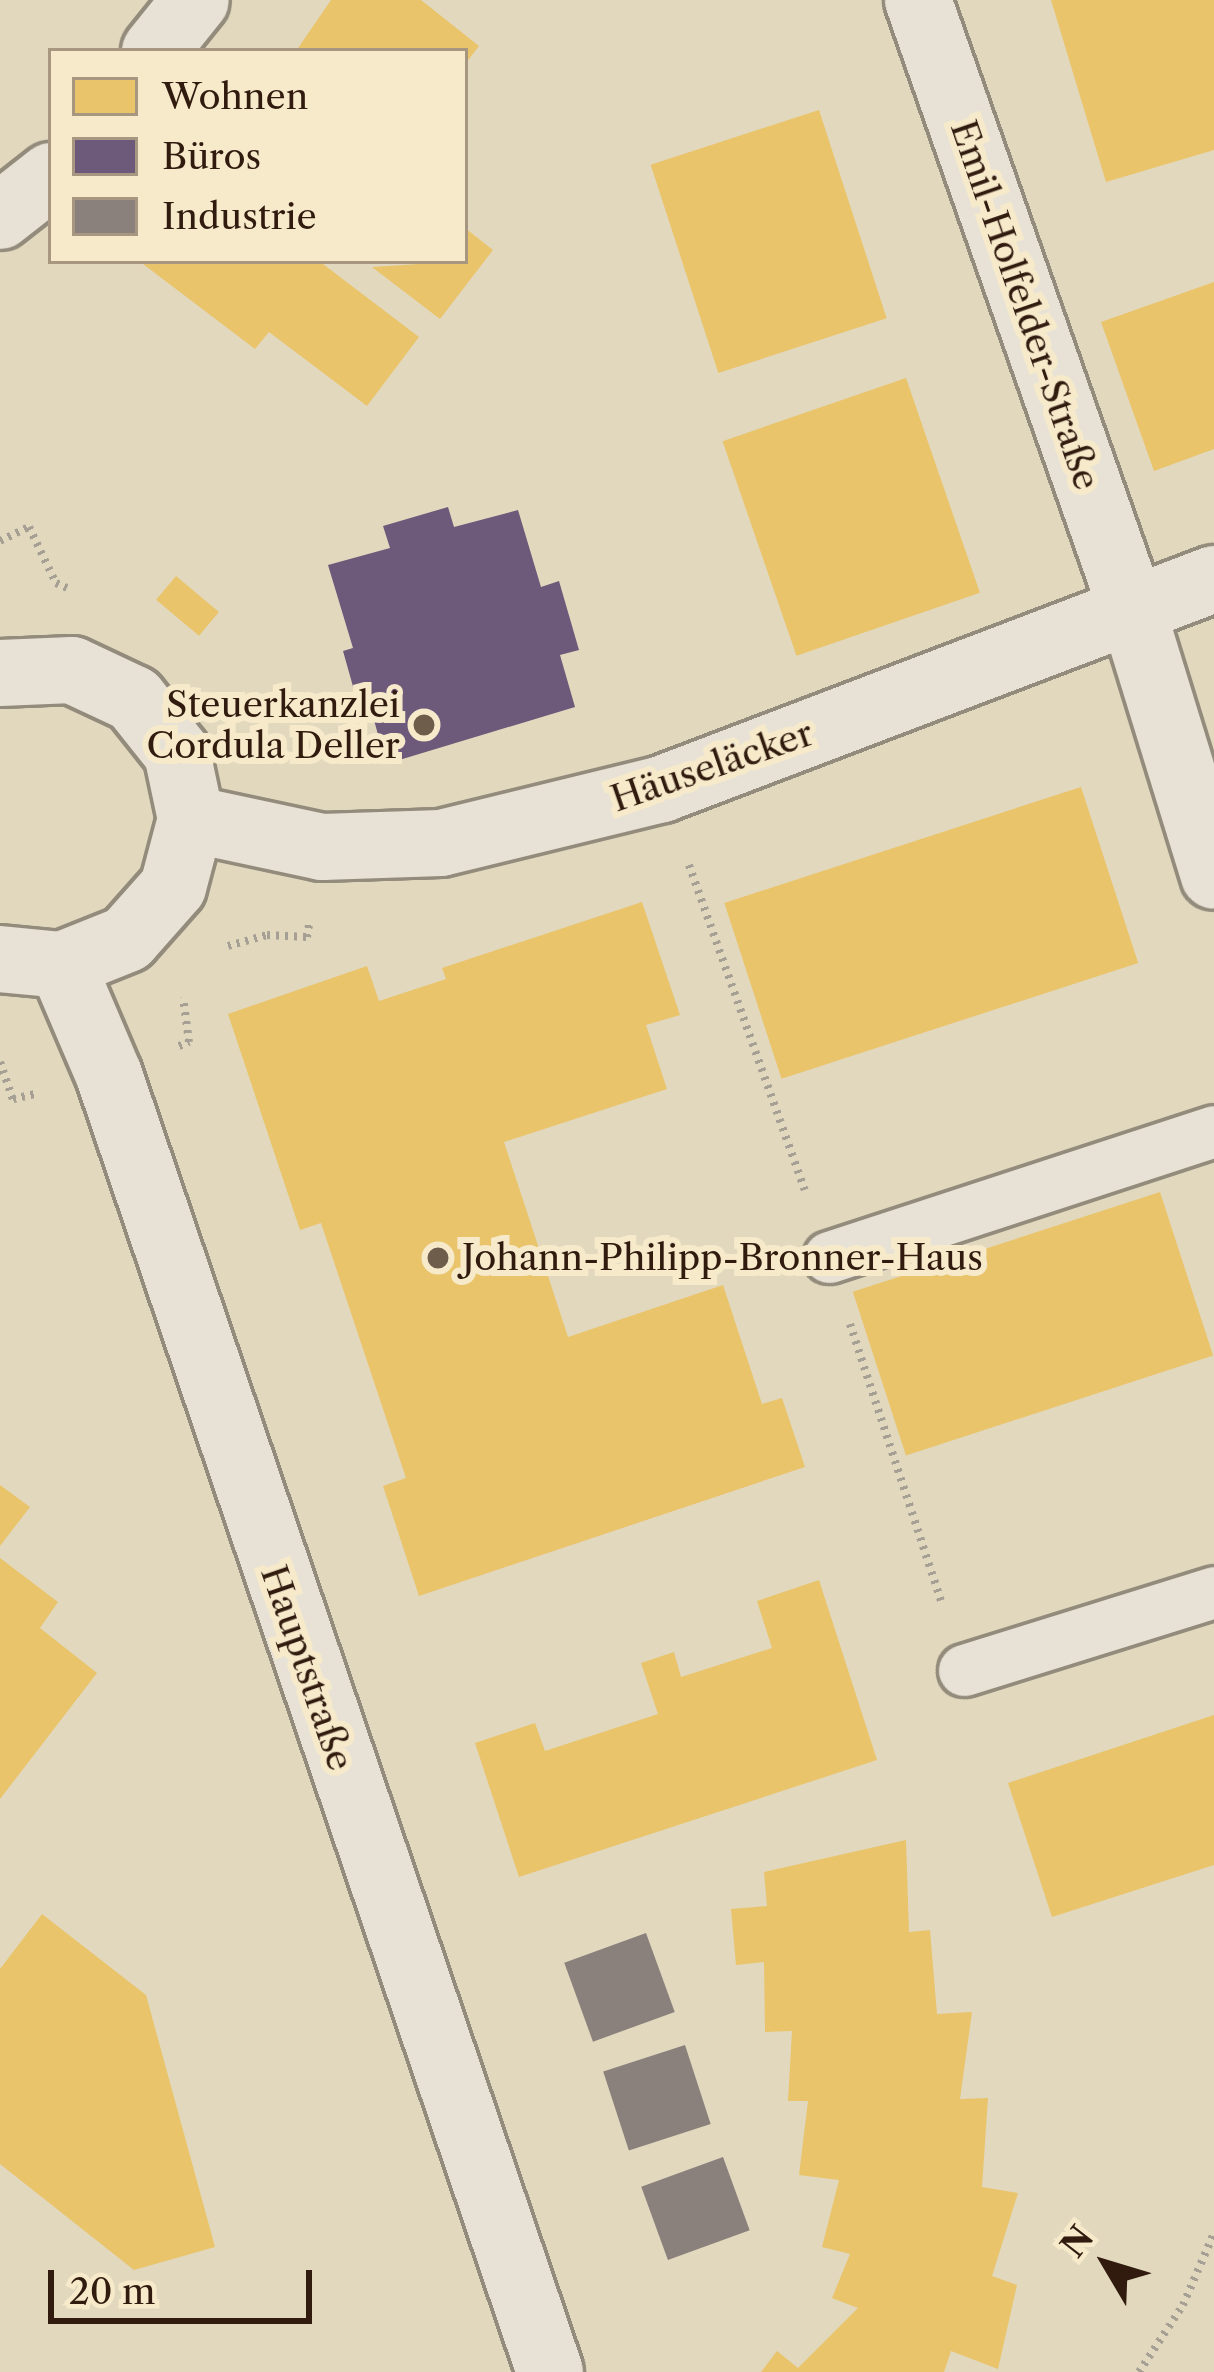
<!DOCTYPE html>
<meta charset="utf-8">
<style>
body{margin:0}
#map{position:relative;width:1214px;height:2372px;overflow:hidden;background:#e2d8be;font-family:"Libre Caslon Text",serif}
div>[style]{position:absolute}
.homes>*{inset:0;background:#e9c46a;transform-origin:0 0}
.offices>*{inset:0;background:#6d597a}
.industry>*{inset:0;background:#8a817c;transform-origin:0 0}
.path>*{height:8px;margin-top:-4px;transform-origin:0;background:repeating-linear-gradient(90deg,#a59f94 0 3px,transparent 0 9px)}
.roads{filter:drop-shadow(3px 0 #938b7b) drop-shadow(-3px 0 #938b7b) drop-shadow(0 3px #938b7b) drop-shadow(0 -3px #938b7b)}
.service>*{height:51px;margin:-25.5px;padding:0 25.5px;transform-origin:25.5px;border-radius:25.5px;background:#e7e2d5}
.minor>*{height:66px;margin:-33px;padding:0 33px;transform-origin:33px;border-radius:33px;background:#e7e2d5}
.tertiary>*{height:66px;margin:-33px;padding:0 33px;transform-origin:33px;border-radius:33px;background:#e7e2d5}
.dots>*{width:33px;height:33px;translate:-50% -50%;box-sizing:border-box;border:6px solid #f6eacb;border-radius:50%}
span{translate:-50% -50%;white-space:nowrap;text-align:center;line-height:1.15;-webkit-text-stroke:12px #f6eacb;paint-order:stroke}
.street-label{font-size:36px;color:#311b0f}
.poi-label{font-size:36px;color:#311b0f}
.right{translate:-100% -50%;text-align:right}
.left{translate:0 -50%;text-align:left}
.legend{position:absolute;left:48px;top:48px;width:420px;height:216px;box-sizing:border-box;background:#f6eacb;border:3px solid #a79780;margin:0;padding:15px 21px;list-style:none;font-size:36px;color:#311b0f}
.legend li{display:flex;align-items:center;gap:24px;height:60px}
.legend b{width:60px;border:3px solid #a79780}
.north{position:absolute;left:1046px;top:2204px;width:120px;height:120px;-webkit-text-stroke:9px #f6eacb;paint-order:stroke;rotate:308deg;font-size:33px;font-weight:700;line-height:48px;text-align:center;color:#311b0f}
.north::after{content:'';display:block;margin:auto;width:42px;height:54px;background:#311b0f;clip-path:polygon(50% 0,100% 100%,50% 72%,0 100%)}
.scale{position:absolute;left:48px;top:2270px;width:264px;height:54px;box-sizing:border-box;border:6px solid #311b0f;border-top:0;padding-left:15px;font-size:36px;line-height:42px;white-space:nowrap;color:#311b0f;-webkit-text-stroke:9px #f6eacb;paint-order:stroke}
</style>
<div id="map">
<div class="homes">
<i style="clip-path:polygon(331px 0,421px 0,479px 46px,465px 64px,465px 51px,296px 51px)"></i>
<i style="clip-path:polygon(1051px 0,1214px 0,1214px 150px,1106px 182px)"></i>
<i style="left:819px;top:110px;width:219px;height:177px;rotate:72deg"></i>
<i style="clip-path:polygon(465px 228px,493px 250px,440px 319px,372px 267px,465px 261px)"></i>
<i style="clip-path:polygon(139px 261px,319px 261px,419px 337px,367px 406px,269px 332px,255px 349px)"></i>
<i style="clip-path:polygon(1214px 282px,1214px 449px,1154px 471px,1101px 322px)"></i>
<i style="left:906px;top:378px;width:227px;height:194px;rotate:71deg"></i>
<i style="left:176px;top:576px;width:56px;height:31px;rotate:40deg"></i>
<i style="left:1081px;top:787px;width:185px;height:375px;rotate:72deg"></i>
<i style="clip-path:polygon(642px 902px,680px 1015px,646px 1025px,667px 1089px,504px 1142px,568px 1337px,723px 1285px,762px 1404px,782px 1398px,805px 1467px,419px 1596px,383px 1486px,406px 1478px,321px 1223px,300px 1230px,228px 1014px,367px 966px,379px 1001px,446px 979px,442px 968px)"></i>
<i style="left:1160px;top:1192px;width:172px;height:323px;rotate:72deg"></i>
<i style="clip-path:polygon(0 1485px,30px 1507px,0 1546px)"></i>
<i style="clip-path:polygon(0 1558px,58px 1602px,40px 1628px,97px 1673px,0 1799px)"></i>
<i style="clip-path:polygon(819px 1580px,877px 1760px,519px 1877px,475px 1743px,535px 1723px,545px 1751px,658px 1714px,641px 1663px,674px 1652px,681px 1677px,772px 1648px,757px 1601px)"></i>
<i style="clip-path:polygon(1214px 1715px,1214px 1865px,1052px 1917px,1008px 1783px)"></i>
<i style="clip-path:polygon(906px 1840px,909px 1932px,930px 1930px,937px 2014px,972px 2012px,960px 2099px,988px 2098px,982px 2187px,1018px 2193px,992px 2276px,1017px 2285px,998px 2369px,951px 2351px,944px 2372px,761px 2372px,777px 2351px,798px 2368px,858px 2308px,832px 2298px,850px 2254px,822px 2247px,839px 2180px,799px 2175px,808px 2101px,788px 2101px,792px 2031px,765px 2032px,764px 1962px,736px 1965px,731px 1909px,767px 1906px,764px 1872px)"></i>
<i style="clip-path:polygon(42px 1914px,146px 1995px,215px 2247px,134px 2270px,0 2164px,0 1969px)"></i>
</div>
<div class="offices">
<i style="clip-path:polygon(448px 507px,454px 527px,518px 510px,541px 587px,559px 581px,579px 650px,560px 655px,575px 707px,386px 764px,374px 720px,363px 722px,343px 651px,353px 648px,328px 565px,390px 548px,383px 526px)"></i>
</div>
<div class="industry">
<i style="left:646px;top:1933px;width:84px;height:87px;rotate:70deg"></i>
<i style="left:685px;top:2045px;width:83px;height:86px;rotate:72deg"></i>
<i style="left:723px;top:2157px;width:78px;height:87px;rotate:70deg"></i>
</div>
<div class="path">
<i style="left:0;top:541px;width:32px;rotate:-26deg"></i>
<i style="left:29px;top:527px;width:62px;rotate:64.3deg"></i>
<i style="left:56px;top:583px;width:12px;rotate:24deg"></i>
<i style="left:689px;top:865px;width:345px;rotate:70.4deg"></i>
<i style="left:228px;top:946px;width:41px;rotate:-15.8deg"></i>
<i style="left:267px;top:935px;width:40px;rotate:2.9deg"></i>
<i style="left:307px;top:937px;width:13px;rotate:-81deg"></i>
<i style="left:179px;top:1046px;width:11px;rotate:-22deg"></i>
<i style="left:189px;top:1042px;width:45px;rotate:-97.6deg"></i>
<i style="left:0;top:1062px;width:39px;rotate:71deg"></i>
<i style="left:13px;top:1099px;width:22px;rotate:-13deg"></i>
<i style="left:850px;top:1324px;width:291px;rotate:71.8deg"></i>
<i style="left:1139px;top:2372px;width:80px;rotate:-56.7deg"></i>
<i style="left:1183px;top:2305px;width:78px;rotate:-66.7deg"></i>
</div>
<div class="roads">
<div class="service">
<i style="left:829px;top:1257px;width:405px;rotate:-18.1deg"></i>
<i style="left:964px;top:1670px;width:262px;rotate:-17.3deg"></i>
</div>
<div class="minor">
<i style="left:918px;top:0;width:646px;rotate:70.64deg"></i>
<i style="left:1132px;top:609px;width:279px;rotate:72.9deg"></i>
<i style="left:155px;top:51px;width:65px;rotate:-51.2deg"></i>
<i style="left:0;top:216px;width:65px;rotate:-38.1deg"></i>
<i style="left:191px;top:819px;width:134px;rotate:12.1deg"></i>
<i style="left:322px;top:847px;width:119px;rotate:-1.9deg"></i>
<i style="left:441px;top:843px;width:228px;rotate:-13.7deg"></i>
<i style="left:662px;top:789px;width:591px;rotate:-20.83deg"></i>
</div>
<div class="tertiary">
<i style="left:0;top:673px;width:72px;rotate:-2.4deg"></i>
<i style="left:72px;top:670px;width:68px;rotate:25.1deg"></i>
<i style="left:134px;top:699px;width:69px;rotate:51.5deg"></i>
<i style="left:177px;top:753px;width:67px;rotate:78deg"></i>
<i style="left:191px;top:819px;width:70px;rotate:104.8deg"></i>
<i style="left:173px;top:887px;width:69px;rotate:131.5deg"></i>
<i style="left:127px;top:939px;width:70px;rotate:158.2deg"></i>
<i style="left:62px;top:965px;width:62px;rotate:-174.5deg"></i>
<i style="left:62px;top:965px;width:120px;rotate:66.9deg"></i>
<i style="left:109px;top:1075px;width:1370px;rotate:71.22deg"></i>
</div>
</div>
<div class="dots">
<i style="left:424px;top:725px;background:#6f5d4c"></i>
<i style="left:438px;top:1258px;background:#6f5d4c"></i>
</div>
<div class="street-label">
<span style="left:1025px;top:305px;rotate:71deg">Emil-Holfelder-Straße</span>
<span style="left:712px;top:766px;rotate:-19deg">Häuseläcker</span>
<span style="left:307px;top:1668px;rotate:71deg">Hauptstraße</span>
</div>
<div class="poi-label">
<span class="right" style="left:400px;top:725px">Steuerkanzlei<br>Cordula Deller</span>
<span class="left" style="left:462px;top:1258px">Johann-Philipp-Bronner-Haus</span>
</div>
<ul class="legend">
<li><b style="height:33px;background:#e9c46a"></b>Wohnen</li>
<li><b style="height:33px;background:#6d597a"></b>Büros</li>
<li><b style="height:33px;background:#8a817c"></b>Industrie</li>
</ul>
<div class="north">N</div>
<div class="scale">20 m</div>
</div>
